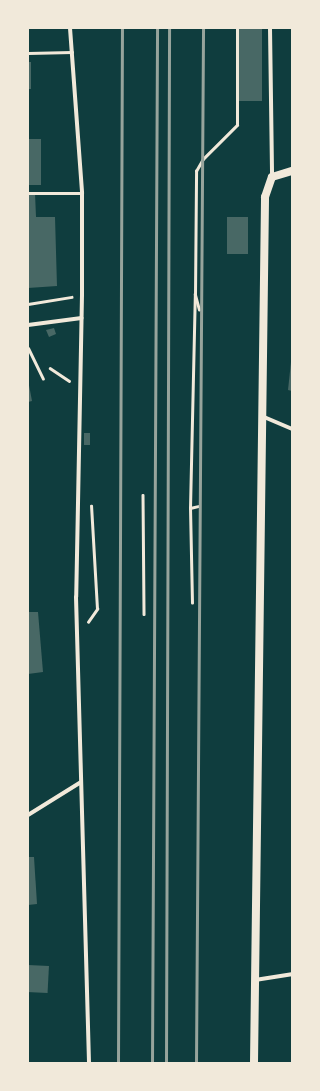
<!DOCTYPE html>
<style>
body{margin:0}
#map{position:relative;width:320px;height:1091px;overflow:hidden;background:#0f3d3e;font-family:Arial,sans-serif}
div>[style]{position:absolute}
.building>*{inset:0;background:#486865;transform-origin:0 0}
.path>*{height:2.5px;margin:-1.25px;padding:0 1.25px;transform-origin:1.25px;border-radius:1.25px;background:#f1e9da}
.service>*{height:3px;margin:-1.5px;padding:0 1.5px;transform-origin:1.5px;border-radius:1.5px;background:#f1e9da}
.minor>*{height:4px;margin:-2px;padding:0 2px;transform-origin:2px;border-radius:2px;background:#f1e9da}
.secondary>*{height:8px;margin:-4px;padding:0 4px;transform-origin:4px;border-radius:4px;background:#f1e9da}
.rail>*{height:3px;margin:-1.5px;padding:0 1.5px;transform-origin:1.5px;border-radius:1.5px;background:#97a49c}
span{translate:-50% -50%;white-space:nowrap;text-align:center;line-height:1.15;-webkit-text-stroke:4px #f1e9da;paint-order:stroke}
.frame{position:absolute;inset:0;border:29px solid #f1e9da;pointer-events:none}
</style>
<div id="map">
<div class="building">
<i style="left:239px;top:28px;width:23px;height:73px"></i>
<i style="left:28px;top:62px;width:3px;height:27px"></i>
<i style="left:28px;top:139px;width:13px;height:46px"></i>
<i style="clip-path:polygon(35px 193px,36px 217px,55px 217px,57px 286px,28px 288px,28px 194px)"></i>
<i style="left:227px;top:217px;width:21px;height:37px"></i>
<i style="clip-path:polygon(54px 328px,56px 334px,49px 337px,46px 330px)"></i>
<i style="clip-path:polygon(291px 362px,292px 362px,292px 391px,288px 390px)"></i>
<i style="clip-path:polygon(28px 380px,32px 401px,28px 402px)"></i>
<i style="left:84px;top:433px;width:6px;height:12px"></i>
<i style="clip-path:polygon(28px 612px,38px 612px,43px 672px,28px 674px)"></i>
<i style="clip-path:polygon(28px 857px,34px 857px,37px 904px,28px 905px)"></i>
<i style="left:28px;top:965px;width:21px;height:27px;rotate:3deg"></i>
</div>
<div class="path">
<i style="left:28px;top:304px;width:44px;rotate:-9.2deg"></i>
<i style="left:199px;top:310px;width:16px;rotate:-105deg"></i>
<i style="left:195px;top:295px;width:124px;rotate:-89.5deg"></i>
<i style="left:196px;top:171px;width:14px;rotate:-60deg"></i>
<i style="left:203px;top:159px;width:48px;rotate:-45deg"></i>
<i style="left:237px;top:125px;width:97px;rotate:-90deg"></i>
<i style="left:50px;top:368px;width:23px;rotate:34deg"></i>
<i style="left:143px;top:495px;width:119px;rotate:89.5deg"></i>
<i style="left:190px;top:508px;width:9px;rotate:-13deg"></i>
<i style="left:192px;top:603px;width:95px;rotate:-91.2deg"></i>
<i style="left:190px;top:508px;width:213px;rotate:-88.7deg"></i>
<i style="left:88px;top:622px;width:16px;rotate:-55deg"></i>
<i style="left:97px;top:609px;width:103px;rotate:-93.3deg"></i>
</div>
<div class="service">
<i style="left:28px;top:53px;width:44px;rotate:-1.3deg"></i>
<i style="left:28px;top:193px;width:54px"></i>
<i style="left:28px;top:348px;width:34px;rotate:64deg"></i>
</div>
<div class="minor">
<i style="left:70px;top:28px;width:165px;rotate:85.8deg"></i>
<i style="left:82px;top:193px;width:102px;rotate:90deg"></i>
<i style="left:82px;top:295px;width:302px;rotate:91.1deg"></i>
<i style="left:76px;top:597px;width:466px;rotate:88.4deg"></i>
<i style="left:270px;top:28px;width:149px;rotate:89.2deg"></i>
<i style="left:28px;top:325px;width:54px;rotate:-7.4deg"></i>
<i style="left:264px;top:417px;width:30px;rotate:23deg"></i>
<i style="left:28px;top:815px;width:62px;rotate:-31.9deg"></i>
<i style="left:255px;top:980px;width:37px;rotate:-9deg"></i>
</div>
<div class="secondary">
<i style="left:254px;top:1063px;width:866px;rotate:-89.27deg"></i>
<i style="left:265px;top:197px;width:21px;rotate:-71deg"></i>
<i style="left:272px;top:177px;width:21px;rotate:-17deg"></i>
</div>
<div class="rail">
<i style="left:118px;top:1063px;width:1035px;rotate:-89.78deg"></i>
<i style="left:152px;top:1063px;width:1035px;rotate:-89.72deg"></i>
<i style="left:166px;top:1063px;width:1035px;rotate:-89.83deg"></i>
<i style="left:196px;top:1063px;width:1035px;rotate:-89.61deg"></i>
</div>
<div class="frame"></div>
</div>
